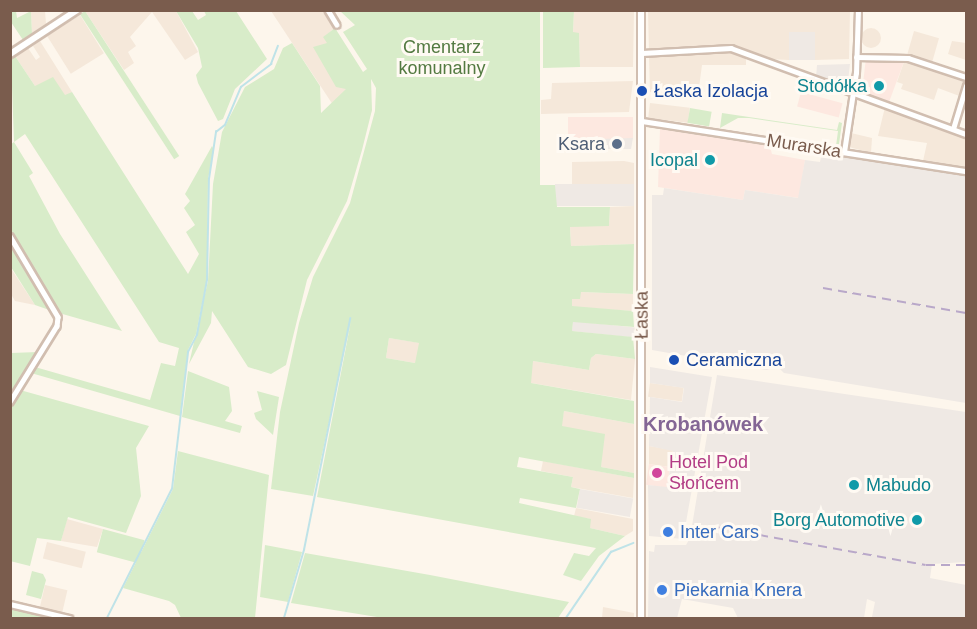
<!DOCTYPE html>
<meta charset="utf-8">
<style>
body{margin:0}
#map{position:relative;width:977px;height:629px;overflow:hidden;background:#fdf6ec;font-family:Helvetica,sans-serif}
div>[style]{position:absolute}
.residential>*{inset:0;background:#f5e8da;transform-origin:0 0}
.round{border-radius:50%}
.commercial>*{inset:0;background:#fde8e0;transform-origin:0 0}
.industrial>*{inset:0;background:#efe9e4;transform-origin:0 0}
.green>*{inset:0;background:#d8ecc9;transform-origin:0 0}
.stream>*{height:1.5px;margin:-0.75px;padding:0 0.75px;transform-origin:0.75px;border-radius:0.75px;background:#bfe3e8}
.roads{filter:drop-shadow(2px 0 #d1beb0) drop-shadow(-2px 0 #d1beb0) drop-shadow(0 2px #d1beb0) drop-shadow(0 -2px #d1beb0)}
.street>*{height:4.5px;margin:-2.25px;padding:0 2.25px;transform-origin:2.25px;border-radius:2.25px;background:#fff}
.secondary>*{height:6px;margin:-3px;padding:0 3px;transform-origin:3px;border-radius:3px;background:#fff}
.rail>*{height:1.5px;margin-top:-0.75px;transform-origin:0;background:repeating-linear-gradient(90deg,#b9a8c9 0 9px,transparent 0 15px)}
.dots>*{width:16px;height:16px;translate:-50% -50%;box-sizing:border-box;border:3px solid #fffaf3;border-radius:50%}
span{translate:-50% -50%;white-space:nowrap;text-align:center;line-height:1.15;-webkit-text-stroke:6px #fffaf3;paint-order:stroke}
.park-label{font-size:18px;color:#537a41}
.culture-label{font-size:18px;color:#0d838f}
.right{translate:-100% -50%;text-align:right}
.left{translate:0 -50%;text-align:left}
.transit-label{font-size:18px;color:#164399}
.service-label{font-size:18px;color:#4e5e75}
.street-label{font-size:18px;color:#7a5c4d}
.hotel-label{font-size:18px;color:#b23c85}
.shop-label{font-size:18px;color:#366cbe}
.neighbourhood-label{font-size:20px;color:#846695;font-weight:700}
.frame{position:absolute;inset:0;border:12px solid #7a5c4d;pointer-events:none}
</style>
<div id="map">
<div class="residential">
<i style="clip-path:polygon(31px 11px,45px 11px,46px 24px,32px 34px)"></i>
<i style="clip-path:polygon(85px 11px,176px 11px,198px 52px,185px 60px,152px 12px,130px 37px,136px 46px,128px 52px,134px 63px,124px 70px)"></i>
<i style="clip-path:polygon(271px 11px,324px 11px,335px 28px,324px 37px,372px 110px,368px 122px,337px 111px)"></i>
<i style="clip-path:polygon(574px 11px,634px 11px,633px 67px,580px 67px,579px 33px,573px 33px)"></i>
<i style="clip-path:polygon(648px 11px,850px 11px,849px 59px,815px 60px,815px 32px,789px 32px,789px 60px,769px 59px,726px 46px,649px 52px)"></i>
<i style="left:80px;top:15px;width:45px;height:39px;rotate:58deg"></i>
<i class="round" style="left:861px;top:28px;width:20px;height:20px"></i>
<i style="left:914px;top:31px;width:26px;height:25px;rotate:16deg"></i>
<i style="clip-path:polygon(40px 41px,72px 92px,65px 96px,35px 86px,15px 56px,28px 48px,36px 60px,40px 57px,33px 46px)"></i>
<i style="clip-path:polygon(952px 41px,966px 43px,966px 60px,948px 54px)"></i>
<i style="clip-path:polygon(728px 48px,746px 55px,746px 65px,702px 65px,698px 95px,650px 92px,649px 56px)"></i>
<i style="clip-path:polygon(905px 59px,966px 80px,962px 97px,938px 88px,934px 100px,901px 89px,903px 84px,897px 82px)"></i>
<i style="clip-path:polygon(633px 81px,629px 112px,541px 114px,541px 100px,551px 99px,552px 83px)"></i>
<i style="left:650px;top:103px;width:40px;height:15px;rotate:7deg"></i>
<i style="clip-path:polygon(885px 107px,966px 135px,966px 167px,923px 161px,927px 143px,878px 136px)"></i>
<i style="clip-path:polygon(851px 133px,872px 138px,871px 153px,849px 147px)"></i>
<i style="clip-path:polygon(624px 161px,634px 163px,634px 184px,572px 185px,572px 162px)"></i>
<i style="clip-path:polygon(634px 206px,634px 244px,571px 246px,570px 226px,609px 226px,610px 207px)"></i>
<i style="clip-path:polygon(10px 267px,35px 305px,15px 301px,11px 294px)"></i>
<i style="clip-path:polygon(580px 292px,633px 294px,633px 311px,572px 307px,572px 299px)"></i>
<i style="clip-path:polygon(389px 338px,589px 370px,591px 358px,596px 354px,635px 359px,631px 400px,386px 358px)"></i>
<i style="left:650px;top:383px;width:34px;height:14px;rotate:8deg"></i>
<i style="clip-path:polygon(564px 411px,634px 424px,634px 473px,601px 467px,602px 449px,561px 426px)"></i>
<i style="clip-path:polygon(649px 446px,673px 450px,670px 467px,649px 464px)"></i>
<i style="clip-path:polygon(543px 461px,634px 478px,633px 498px,571px 487px,573px 477px,541px 471px)"></i>
<i style="clip-path:polygon(576px 508px,633px 519px,633px 531px,625px 536px,590px 528px,590px 519px,574px 516px)"></i>
<i style="clip-path:polygon(67px 519px,103px 529px,97px 547px,61px 541px)"></i>
<i style="left:47px;top:542px;width:40px;height:17px;rotate:14deg"></i>
<i style="left:45px;top:585px;width:23px;height:24px;rotate:13deg"></i>
<i style="clip-path:polygon(603px 607px,634px 613px,634px 618px,602px 618px)"></i>
</div>
<div class="commercial">
<i style="clip-path:polygon(866px 58px,905px 59px,889px 102px,862px 92px)"></i>
<i style="left:801px;top:92px;width:43px;height:15px;rotate:15deg"></i>
<i style="left:568px;top:117px;width:65px;height:22px"></i>
<i style="clip-path:polygon(660px 129px,770px 146px,772px 154px,805px 160px,799px 198px,745px 190px,743px 200px,658px 187px)"></i>
<i style="left:649px;top:464px;width:21px;height:21px;rotate:8deg"></i>
</div>
<div class="industrial">
<i style="left:789px;top:32px;width:26px;height:28px"></i>
<i style="clip-path:polygon(850px 64px,847px 89px,816px 78px,817px 65px)"></i>
<i style="clip-path:polygon(633px 138px,631px 149px,567px 149px,566px 140px)"></i>
<i style="clip-path:polygon(822px 152px,966px 175px,966px 403px,784px 373px,777px 366px,767px 370px,652px 350px,652px 195px,663px 195px,664px 188px,743px 200px,745px 190px,798px 198px,805px 160px,820px 162px)"></i>
<i style="left:634px;top:184px;width:22px;height:79px;rotate:90deg"></i>
<i style="left:573px;top:321px;width:62px;height:10px;rotate:6deg"></i>
<i style="clip-path:polygon(650px 367px,712px 377px,683px 539px,649px 536px,648px 485px,667px 487px,673px 451px,649px 446px,650px 397px,682px 402px,684px 388px,650px 383px)"></i>
<i style="clip-path:polygon(717px 375px,966px 412px,966px 562px,932px 564px,930px 578px,966px 585px,966px 618px,872px 617px,875px 602px,867px 599px,864px 618px,738px 618px,733px 608px,682px 599px,677px 618px,648px 618px,649px 551px,654px 552px,655px 545px,686px 545px,690px 538px)"></i>
<i style="left:580px;top:489px;width:54px;height:19px;rotate:10deg"></i>
</div>
<div class="green">
<i style="clip-path:polygon(11px 10px,16px 11px,17px 18px,31px 11px,32px 34px,23px 40px,11px 22px)"></i>
<i style="left:85px;top:11px;width:173px;height:6px;rotate:57deg"></i>
<i style="clip-path:polygon(176px 11px,192px 11px,198px 20px,206px 15px,204px 11px,236px 11px,267px 59px,235px 89px,223px 119px,218px 121px,198px 83px,196px 75px,202px 67px,198px 48px)"></i>
<i style="clip-path:polygon(evenodd,340px 11px,540px 11px,540px 185px,555px 185px,557px 207px,610px 207px,609px 226px,570px 227px,571px 246px,634px 244px,633px 294px,581px 292px,580px 299px,572px 299px,572px 306px,633px 311px,634px 327px,573px 322px,572px 331px,633px 337px,635px 359px,596px 354px,591px 358px,589px 370px,533px 361px,531px 383px,634px 401px,634px 424px,564px 411px,562px 426px,605px 434px,601px 467px,634px 473px,634px 478px,519px 457px,517px 467px,573px 477px,571px 487px,580px 489px,576px 508px,520px 498px,519px 503px,591px 519px,590px 528px,625px 536px,599px 556px,581px 581px,563px 575px,574px 553px,589px 556px,596px 548px,317px 497px,351px 321px,313px 496px,271px 489px,280px 412px,299px 323px,313px 277px,350px 203px,375px 111px,376px 88px,371px 79px,372px 110px,362px 150px,347px 201px,307px 280px,286px 365px,271px 374px,248px 367px,212px 311px,211px 323px,189px 364px,208px 281px,213px 184px,222px 132px,245px 87px,274px 69px,283px 48px,292px 43px,320px 86px,321px 113px,346px 89px,336px 87px,313px 47px,327px 43px,323px 37px,335px 28px,363px 72px,367px 69px,343px 32px,355px 25px,340px 11px,389px 338px,419px 343px,415px 363px,386px 358px,389px 338px)"></i>
<i style="clip-path:polygon(543px 11px,574px 11px,573px 32px,579px 33px,580px 67px,543px 68px)"></i>
<i style="clip-path:polygon(15px 56px,35px 86px,53px 77px,65px 95px,72px 92px,188px 274px,199px 254px,186px 232px,195px 225px,184px 208px,190px 201px,185px 194px,212px 146px,214px 150px,208px 179px,207px 279px,196px 334px,188px 350px,180px 416px,31px 373px,35px 367px,150px 400px,161px 363px,175px 366px,179px 348px,159px 342px,25px 134px,14px 142px,33px 173px,29px 176px,60px 234px,122px 331px,59px 313px,11px 234px,10px 145px,14px 142px,11px 59px)"></i>
<i style="left:690px;top:108px;width:22px;height:15px;rotate:10deg"></i>
<i style="clip-path:polygon(722px 113px,837px 130px,839px 122px,842px 123px,839px 144px,836px 147px,829px 146px,836px 146px,838px 131px,749px 118px,738px 118px,720px 128px)"></i>
<i style="clip-path:polygon(10px 239px,55px 312px,35px 305px,11px 267px)"></i>
<i style="clip-path:polygon(38px 352px,11px 399px,11px 353px)"></i>
<i style="clip-path:polygon(188px 371px,229px 387px,232px 411px,225px 421px,242px 426px,240px 433px,182px 417px)"></i>
<i style="clip-path:polygon(20px 390px,149px 426px,136px 448px,141px 496px,126px 533px,68px 517px,61px 541px,37px 538px,30px 566px,10px 561px,11px 405px)"></i>
<i style="clip-path:polygon(257px 391px,279px 397px,273px 435px,256px 419px,254px 413px,262px 410px)"></i>
<i style="clip-path:polygon(178px 451px,269px 475px,255px 618px,181px 618px,175px 605px,169px 601px,123px 588px,173px 489px)"></i>
<i style="left:103px;top:529px;width:43px;height:24px;rotate:15deg"></i>
<i style="clip-path:polygon(265px 545px,302px 552px,288px 602px,260px 597px)"></i>
<i style="clip-path:polygon(305px 553px,430px 575px,569px 602px,558px 618px,383px 618px,291px 603px)"></i>
<i style="clip-path:polygon(32px 571px,43px 574px,46px 580px,41px 599px,26px 595px)"></i>
<i style="clip-path:polygon(10px 606px,60px 618px,11px 617px)"></i>
</div>
<div class="stream">
<i style="left:107px;top:618px;width:144px;rotate:-63.3deg"></i>
<i style="left:172px;top:489px;width:138px;rotate:-83.3deg"></i>
<i style="left:188px;top:352px;width:19px;rotate:-62deg"></i>
<i style="left:197px;top:335px;width:56px;rotate:-79.7deg"></i>
<i style="left:207px;top:280px;width:101px;rotate:-88.9deg"></i>
<i style="left:209px;top:179px;width:48px;rotate:-81.5deg"></i>
<i style="left:216px;top:132px;width:11px;rotate:-38deg"></i>
<i style="left:225px;top:125px;width:41px;rotate:-67.2deg"></i>
<i style="left:241px;top:87px;width:38px;rotate:-37deg"></i>
<i style="left:271px;top:64px;width:19px;rotate:-69deg"></i>
<i style="left:259px;top:618px;width:5px"></i>
<i style="left:284px;top:618px;width:71px;rotate:-73.6deg"></i>
<i style="left:304px;top:550px;width:236px;rotate:-78.7deg"></i>
<i style="left:566px;top:618px;width:80px;rotate:-55.7deg"></i>
<i style="left:611px;top:552px;width:24px;rotate:-22deg"></i>
</div>
<div class="roads">
<div class="street">
<i style="left:328px;top:10px;width:17px;rotate:59deg"></i>
<i style="left:642px;top:53px;width:89px;rotate:-3.2deg"></i>
<i style="left:731px;top:48px;width:250px;rotate:20.1deg"></i>
<i style="left:856px;top:57px;width:52px;rotate:1.1deg"></i>
<i style="left:908px;top:58px;width:61px;rotate:18.1deg"></i>
<i style="left:642px;top:121px;width:328px;rotate:8.8deg"></i>
<i style="left:953px;top:129px;width:45px;rotate:-73.2deg"></i>
<i style="left:844px;top:152px;width:80px;rotate:-81.4deg"></i>
<i style="left:856px;top:73px;width:63px;rotate:-88.2deg"></i>
<i style="left:10px;top:236px;width:94px;rotate:59.3deg"></i>
<i style="left:58px;top:317px;width:9px;rotate:96deg"></i>
<i style="left:57px;top:326px;width:89px;rotate:121.7deg"></i>
<i style="left:10px;top:604px;width:61px;rotate:13.3deg"></i>
</div>
<div class="secondary">
<i style="left:10px;top:54px;width:80px;rotate:-33.3deg"></i>
<i style="left:641px;top:618px;width:608px;rotate:-90deg"></i>
</div>
</div>
<div class="rail">
<i style="left:823px;top:288px;width:145px;rotate:9.9deg"></i>
<i style="left:715px;top:527px;width:214px;rotate:10.2deg"></i>
<i style="left:926px;top:565px;width:40px"></i>
</div>
<div class="dots">
<i style="left:879px;top:86px;background:#0f9aa8"></i>
<i style="left:642px;top:91px;background:#1a4fb4"></i>
<i style="left:617px;top:144px;background:#5c6f8a"></i>
<i style="left:710px;top:160px;background:#0f9aa8"></i>
<i style="left:674px;top:360px;background:#1a4fb4"></i>
<i style="left:657px;top:473px;background:#d1479c"></i>
<i style="left:854px;top:485px;background:#0f9aa8"></i>
<i style="left:917px;top:520px;background:#0f9aa8"></i>
<i style="left:668px;top:532px;background:#3f7fe0"></i>
<i style="left:662px;top:590px;background:#3f7fe0"></i>
</div>
<div class="park-label">
<span style="left:442px;top:58px">Cmentarz<br>komunalny</span>
</div>
<div class="culture-label">
<span class="right" style="left:867px;top:86px">Stodółka</span>
<span class="right" style="left:698px;top:160px">Icopal</span>
<span class="left" style="left:866px;top:485px">Mabudo</span>
<span class="right" style="left:905px;top:520px">Borg Automotive</span>
</div>
<div class="transit-label">
<span class="left" style="left:654px;top:91px">Łaska Izolacja</span>
<span class="left" style="left:686px;top:360px">Ceramiczna</span>
</div>
<div class="service-label">
<span class="right" style="left:605px;top:144px">Ksara</span>
</div>
<div class="street-label">
<span style="left:804px;top:146px;rotate:9deg">Murarska</span>
<span style="left:642px;top:315px;rotate:-90deg">Łaska</span>
</div>
<div class="hotel-label">
<span class="left" style="left:669px;top:473px">Hotel Pod<br>Słońcem</span>
</div>
<div class="shop-label">
<span class="left" style="left:680px;top:532px">Inter Cars</span>
<span class="left" style="left:674px;top:590px">Piekarnia Knera</span>
</div>
<div class="neighbourhood-label">
<span style="left:703px;top:424px">Krobanówek</span>
</div>
<div class="frame"></div>
</div>
